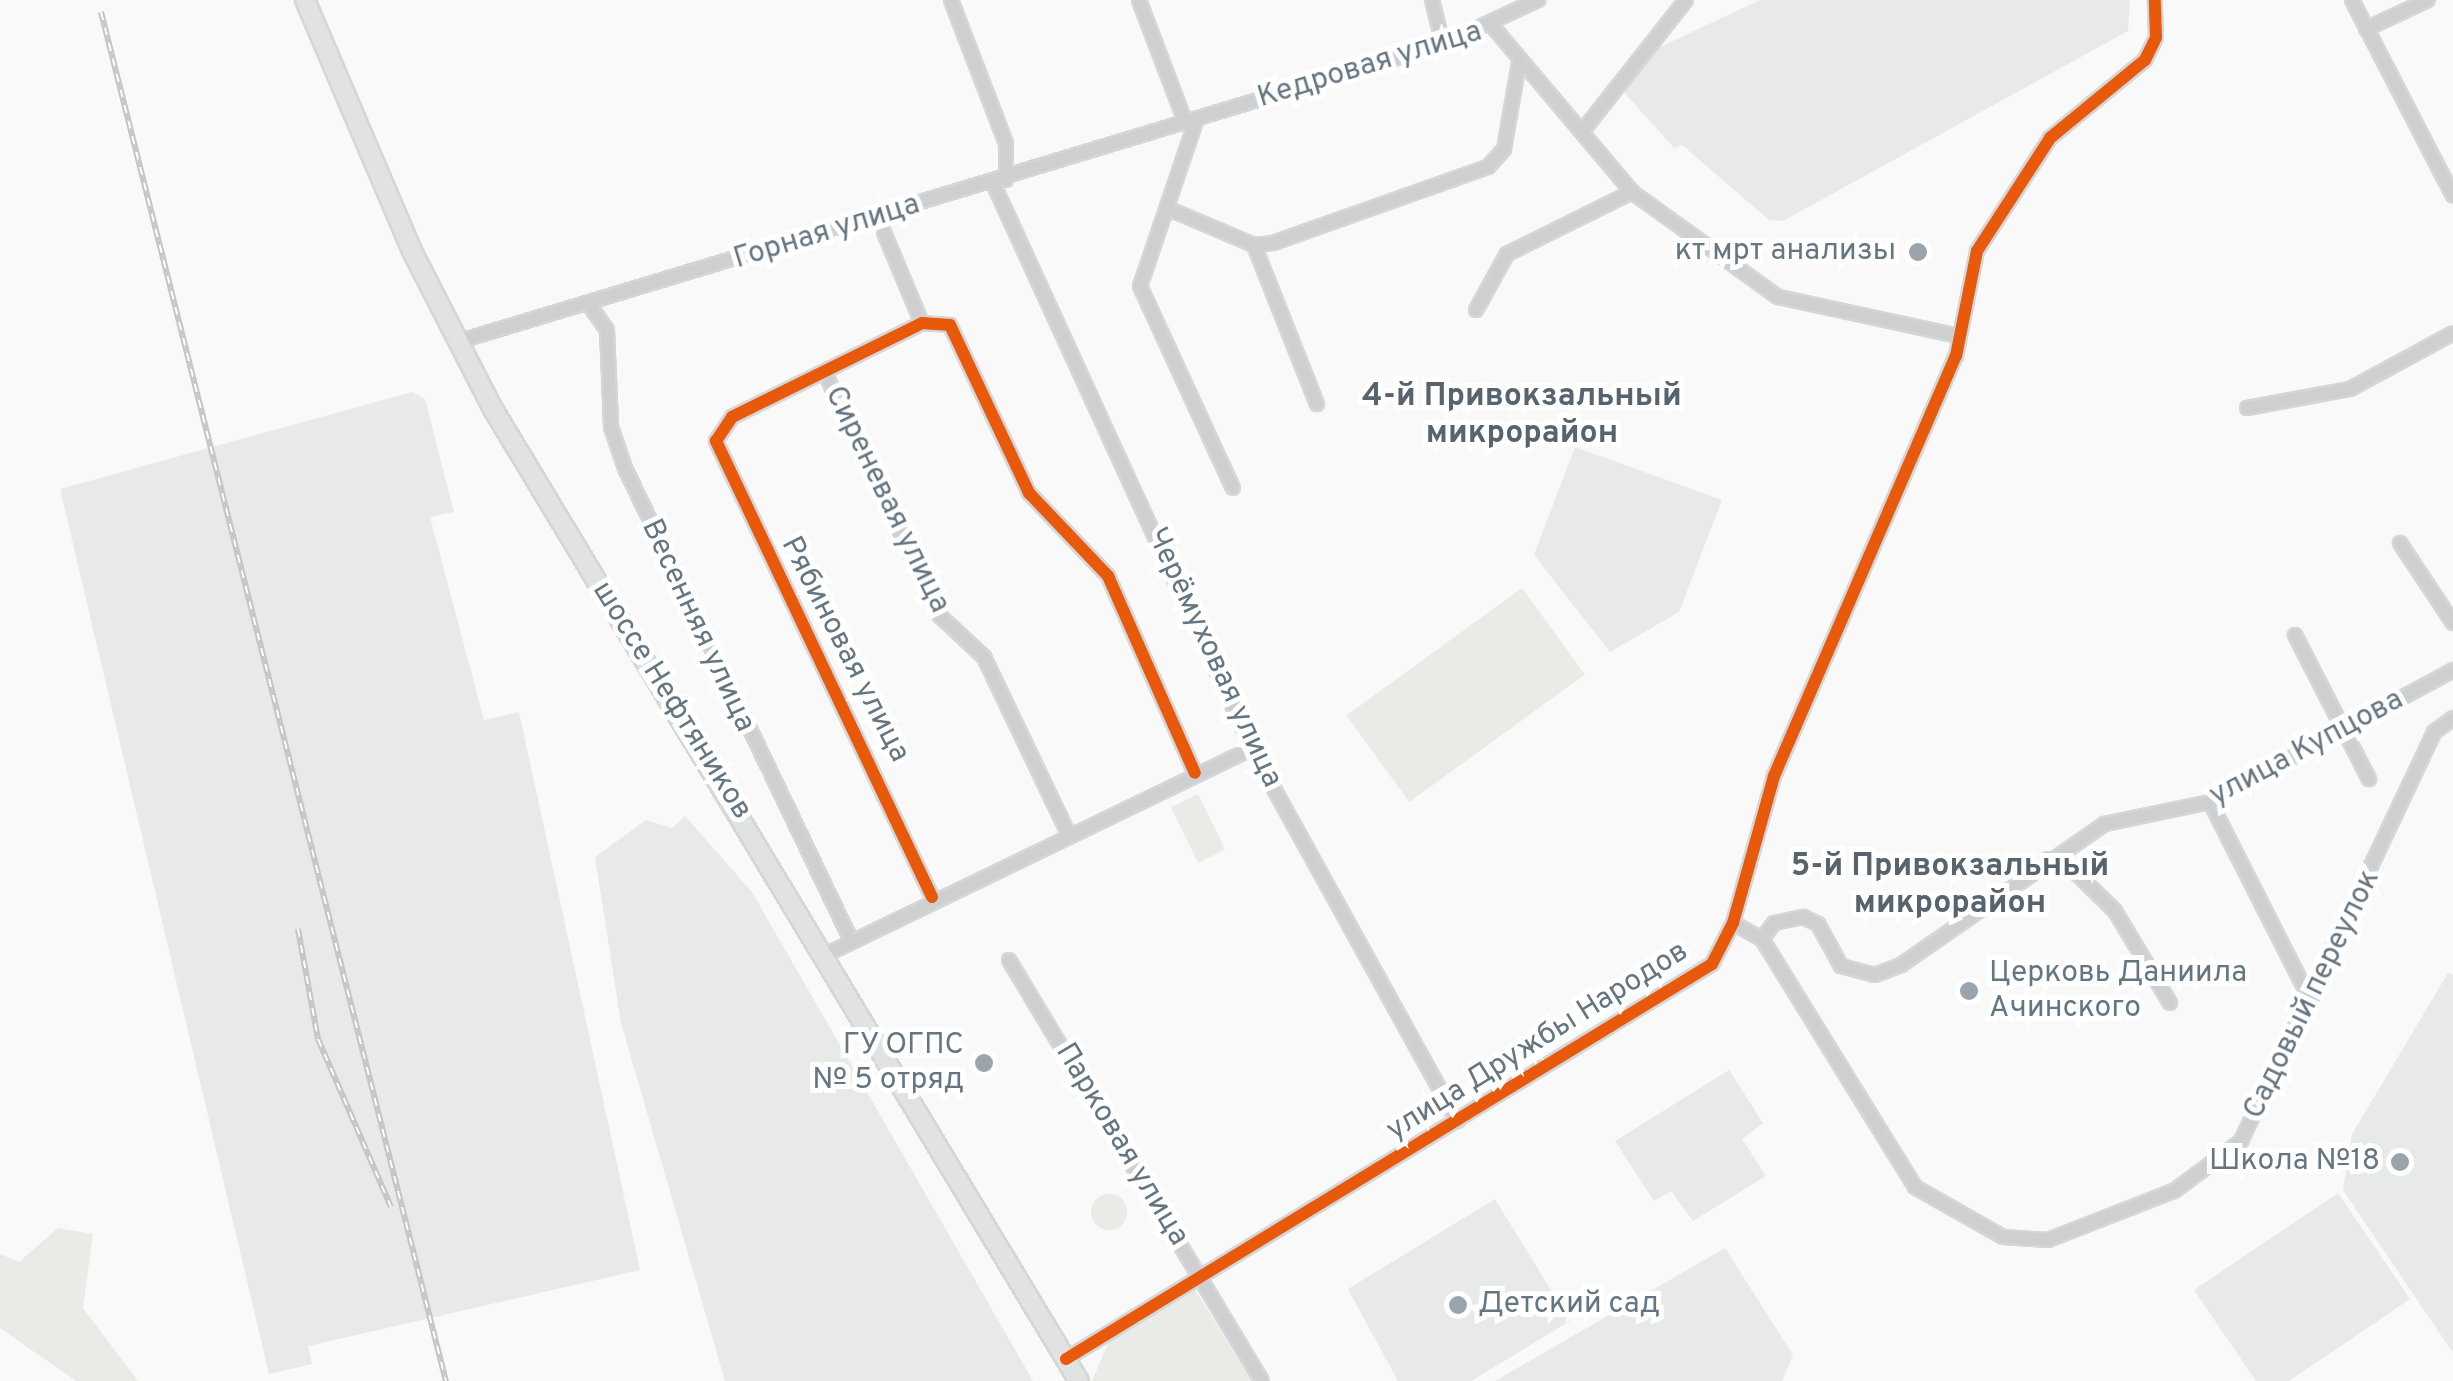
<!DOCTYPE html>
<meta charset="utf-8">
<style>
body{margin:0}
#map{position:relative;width:2453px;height:1381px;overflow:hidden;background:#f9f9f9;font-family:Overpass,sans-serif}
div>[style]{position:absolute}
.built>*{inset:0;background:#e8e9e9}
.green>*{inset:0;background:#e8ebe6;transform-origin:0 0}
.round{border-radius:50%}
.roads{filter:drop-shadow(2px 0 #d5d6d7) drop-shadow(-2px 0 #d5d6d7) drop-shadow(0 2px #d5d6d7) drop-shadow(0 -2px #d5d6d7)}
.minor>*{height:12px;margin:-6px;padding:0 6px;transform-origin:6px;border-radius:6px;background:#cecfd0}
.major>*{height:18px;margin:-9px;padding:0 9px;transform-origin:9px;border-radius:9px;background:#e1e2e2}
.rail>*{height:6px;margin-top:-3px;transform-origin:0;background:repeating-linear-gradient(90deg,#fff 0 8px,#c3c5c6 0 16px);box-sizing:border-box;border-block:2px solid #c3c5c6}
.cycleway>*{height:12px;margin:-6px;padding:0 6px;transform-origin:6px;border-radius:6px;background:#e8590c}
.dots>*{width:28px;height:28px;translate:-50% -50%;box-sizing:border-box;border:5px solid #fff;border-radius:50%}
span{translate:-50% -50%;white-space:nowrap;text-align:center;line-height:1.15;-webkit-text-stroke:10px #fff;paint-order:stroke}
.street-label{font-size:30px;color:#657683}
.poi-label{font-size:30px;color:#657683}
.right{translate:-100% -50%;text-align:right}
.left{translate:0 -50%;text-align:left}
.neighbourhood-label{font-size:32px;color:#57646e;font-weight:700}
</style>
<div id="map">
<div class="built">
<i style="clip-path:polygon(1760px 0,2130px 0,2128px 31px,1783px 221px,1769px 220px,1682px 145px,1674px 148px,1621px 89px,1660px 47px)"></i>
<i style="clip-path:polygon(412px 392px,425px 399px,454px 512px,430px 517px,484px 720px,519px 712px,640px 1270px,308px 1346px,312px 1364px,269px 1374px,60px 489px)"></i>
<i style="clip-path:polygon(1575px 447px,1722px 500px,1679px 612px,1610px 652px,1534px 555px)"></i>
<i style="clip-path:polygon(685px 816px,752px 892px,1033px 1381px,725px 1381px,621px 1023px,595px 857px,646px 820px,672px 828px)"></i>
<i style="clip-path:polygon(2448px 973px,2453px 975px,2453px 1353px,2343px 1190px,2352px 1134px)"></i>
<i style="clip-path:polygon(1729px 1070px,1763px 1123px,1742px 1139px,1766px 1176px,1693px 1221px,1671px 1191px,1654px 1201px,1615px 1141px)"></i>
<i style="clip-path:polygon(2338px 1193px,2410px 1299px,2289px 1381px,2256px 1381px,2194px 1290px)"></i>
<i style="clip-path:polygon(1495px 1199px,1570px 1321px,1471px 1381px,1398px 1381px,1348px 1289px)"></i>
<i style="clip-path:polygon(1725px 1248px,1793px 1355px,1782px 1381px,1495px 1381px)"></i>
</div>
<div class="green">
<i style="left:1522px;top:588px;width:107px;height:217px;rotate:54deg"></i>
<i style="left:1198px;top:794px;width:62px;height:30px;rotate:64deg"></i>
<i class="round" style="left:1091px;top:1194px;width:36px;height:36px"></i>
<i style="clip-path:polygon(58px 1228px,93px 1234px,83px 1308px,138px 1381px,76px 1381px,0 1328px,0 1254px,19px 1262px)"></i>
<i style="clip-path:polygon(1195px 1290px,1252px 1381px,1092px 1381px,1108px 1343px)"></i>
</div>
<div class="roads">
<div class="minor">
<i style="left:951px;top:0;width:153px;rotate:69deg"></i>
<i style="left:1006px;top:143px;width:37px;rotate:90deg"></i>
<i style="left:1139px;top:0;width:133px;rotate:69.2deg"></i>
<i style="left:1432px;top:0;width:45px;rotate:76deg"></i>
<i style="left:2352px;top:0;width:220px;rotate:62.7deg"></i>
<i style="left:1494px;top:28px;width:214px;rotate:49.9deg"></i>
<i style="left:1632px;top:192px;width:180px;rotate:35.7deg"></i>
<i style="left:1778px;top:297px;width:185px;rotate:12.2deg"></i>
<i style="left:2366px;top:29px;width:68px;rotate:-25.1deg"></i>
<i style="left:1196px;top:121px;width:174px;rotate:108.7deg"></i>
<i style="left:1140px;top:286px;width:222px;rotate:65.3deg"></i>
<i style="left:1585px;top:128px;width:163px;rotate:-51.7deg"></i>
<i style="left:993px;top:183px;width:622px;rotate:65.41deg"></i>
<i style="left:1252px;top:749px;width:425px;rotate:61.1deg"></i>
<i style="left:1169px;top:209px;width:92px;rotate:23deg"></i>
<i style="left:1254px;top:245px;width:19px;rotate:-6deg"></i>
<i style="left:1273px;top:243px;width:228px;rotate:-19.5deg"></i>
<i style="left:1488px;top:167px;width:24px;rotate:-48deg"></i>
<i style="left:1504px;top:149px;width:87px;rotate:-80.1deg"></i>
<i style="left:878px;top:218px;width:114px;rotate:67.3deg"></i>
<i style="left:1254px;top:245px;width:171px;rotate:68.4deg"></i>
<i style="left:588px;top:303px;width:33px;rotate:55deg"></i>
<i style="left:607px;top:330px;width:97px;rotate:87.6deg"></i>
<i style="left:611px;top:427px;width:43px;rotate:71.1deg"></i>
<i style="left:625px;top:468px;width:521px;rotate:64.42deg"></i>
<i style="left:1476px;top:310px;width:64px;rotate:-61deg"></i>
<i style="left:1507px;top:254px;width:140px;rotate:-26.4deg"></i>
<i style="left:457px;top:342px;width:1030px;rotate:-16.82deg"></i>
<i style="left:1443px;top:44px;width:105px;rotate:-24.9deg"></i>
<i style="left:825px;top:373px;width:269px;rotate:64.7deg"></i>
<i style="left:940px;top:616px;width:60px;rotate:43deg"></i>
<i style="left:984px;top:657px;width:193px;rotate:64.5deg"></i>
<i style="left:2247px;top:408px;width:105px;rotate:-10.5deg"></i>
<i style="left:2350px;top:389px;width:117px;rotate:-28.5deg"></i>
<i style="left:2400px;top:543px;width:96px;rotate:56.5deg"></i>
<i style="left:2295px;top:635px;width:162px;rotate:62.8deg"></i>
<i style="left:2210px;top:802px;width:225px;rotate:63.1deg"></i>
<i style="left:2048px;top:859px;width:20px;rotate:15deg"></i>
<i style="left:2067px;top:864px;width:67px;rotate:44.4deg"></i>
<i style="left:2115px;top:911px;width:107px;rotate:59.1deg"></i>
<i style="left:932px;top:897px;width:505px;rotate:-115.35deg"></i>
<i style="left:716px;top:441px;width:29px;rotate:-56deg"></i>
<i style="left:732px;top:417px;width:212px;rotate:-26.3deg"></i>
<i style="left:922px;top:323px;width:28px;rotate:4deg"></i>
<i style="left:950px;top:325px;width:186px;rotate:64.8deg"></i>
<i style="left:1029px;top:493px;width:115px;rotate:46.4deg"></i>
<i style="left:1108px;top:576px;width:215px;rotate:66.2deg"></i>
<i style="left:1733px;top:923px;width:33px;rotate:29deg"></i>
<i style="left:1762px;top:939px;width:291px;rotate:58.3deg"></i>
<i style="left:1915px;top:1187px;width:101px;rotate:29.6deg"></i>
<i style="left:2003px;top:1237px;width:45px;rotate:3.8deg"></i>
<i style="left:2048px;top:1240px;width:135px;rotate:-21.3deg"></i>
<i style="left:2174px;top:1191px;width:84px;rotate:-36.7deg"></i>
<i style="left:2241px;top:1141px;width:452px;rotate:-64.7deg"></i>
<i style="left:2434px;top:732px;width:24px;rotate:-36deg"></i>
<i style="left:1762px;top:939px;width:20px;rotate:-53deg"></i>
<i style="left:1774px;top:923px;width:30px;rotate:-12deg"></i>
<i style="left:1803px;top:917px;width:17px;rotate:25deg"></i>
<i style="left:1818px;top:924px;width:48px;rotate:61.3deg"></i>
<i style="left:1841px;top:966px;width:35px;rotate:15deg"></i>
<i style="left:1875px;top:975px;width:28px;rotate:-21deg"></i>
<i style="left:1901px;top:965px;width:248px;rotate:-34.7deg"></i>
<i style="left:2105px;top:824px;width:107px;rotate:-11.8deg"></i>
<i style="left:2210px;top:802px;width:277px;rotate:-28.5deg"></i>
<i style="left:827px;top:954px;width:472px;rotate:-25.8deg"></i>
<i style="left:1009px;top:960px;width:491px;rotate:59deg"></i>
<i style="left:1066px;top:1359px;width:757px;rotate:-31.44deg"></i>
<i style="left:1712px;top:964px;width:46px;rotate:-62.9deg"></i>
<i style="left:1733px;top:923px;width:153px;rotate:-74.4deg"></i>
<i style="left:1774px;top:776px;width:458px;rotate:-66.6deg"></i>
<i style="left:1956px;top:356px;width:107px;rotate:-78.7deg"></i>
<i style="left:1977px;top:251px;width:135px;rotate:-57.1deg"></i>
<i style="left:2050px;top:138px;width:123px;rotate:-39.4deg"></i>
<i style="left:2145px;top:60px;width:25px;rotate:-64deg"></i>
<i style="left:2156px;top:37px;width:37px;rotate:-92deg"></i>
</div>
<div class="major">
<i style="left:305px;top:0;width:273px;rotate:66.9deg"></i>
<i style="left:412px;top:251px;width:178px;rotate:62.9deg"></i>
<i style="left:493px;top:409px;width:1135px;rotate:58.92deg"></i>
</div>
</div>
<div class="rail">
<i style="left:101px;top:12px;width:1412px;rotate:75.86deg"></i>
<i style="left:298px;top:929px;width:112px;rotate:79.7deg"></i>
<i style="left:318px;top:1039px;width:183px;rotate:66.5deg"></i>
</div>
<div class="cycleway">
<i style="left:932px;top:897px;width:505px;rotate:-115.35deg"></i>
<i style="left:716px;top:441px;width:29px;rotate:-56deg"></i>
<i style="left:732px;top:417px;width:212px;rotate:-26.3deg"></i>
<i style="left:922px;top:323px;width:28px;rotate:4deg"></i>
<i style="left:950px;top:325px;width:186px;rotate:64.8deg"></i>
<i style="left:1029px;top:493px;width:115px;rotate:46.4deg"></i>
<i style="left:1108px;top:576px;width:215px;rotate:66.2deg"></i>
<i style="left:1066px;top:1359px;width:757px;rotate:-31.44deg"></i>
<i style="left:1712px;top:964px;width:46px;rotate:-62.9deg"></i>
<i style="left:1733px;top:923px;width:153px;rotate:-74.4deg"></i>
<i style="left:1774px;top:776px;width:458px;rotate:-66.6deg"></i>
<i style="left:1956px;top:356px;width:107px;rotate:-78.7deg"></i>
<i style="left:1977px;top:251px;width:135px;rotate:-57.1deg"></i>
<i style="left:2050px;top:138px;width:123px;rotate:-39.4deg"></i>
<i style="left:2145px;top:60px;width:25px;rotate:-64deg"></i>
<i style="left:2156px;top:37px;width:37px;rotate:-92deg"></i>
</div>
<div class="dots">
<i style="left:1918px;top:252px;background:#99a4ac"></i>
<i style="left:1969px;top:991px;background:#99a4ac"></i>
<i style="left:984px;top:1063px;background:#99a4ac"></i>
<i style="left:2400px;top:1162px;background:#99a4ac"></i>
<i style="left:1458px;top:1305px;background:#99a4ac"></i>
</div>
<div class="street-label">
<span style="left:1370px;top:66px;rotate:-17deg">Кедровая улица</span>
<span style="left:827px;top:233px;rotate:-17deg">Горная улица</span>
<span style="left:886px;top:500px;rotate:64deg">Сиреневая улица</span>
<span style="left:697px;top:626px;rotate:65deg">Весенняя улица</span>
<span style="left:844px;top:650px;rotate:63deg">Рябиновая улица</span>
<span style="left:1213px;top:658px;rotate:65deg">Черёмуховая улица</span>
<span style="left:671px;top:701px;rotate:58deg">шоссе Нефтяников</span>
<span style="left:2307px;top:749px;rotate:-28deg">улица Купцова</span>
<span style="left:2313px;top:995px;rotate:-64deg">Садовый переулок</span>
<span style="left:1538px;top:1042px;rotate:-32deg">улица Дружбы Народов</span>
<span style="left:1121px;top:1145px;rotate:59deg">Парковая улица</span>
</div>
<div class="poi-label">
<span class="right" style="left:1896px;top:252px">кт мрт анализы</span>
<span class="left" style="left:1989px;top:991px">Церковь Даниила<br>Ачинского</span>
<span class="right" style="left:964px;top:1063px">ГУ ОГПС<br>№ 5 отряд</span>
<span class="right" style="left:2380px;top:1162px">Школа №18</span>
<span class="left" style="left:1478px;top:1305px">Детский сад</span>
</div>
<div class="neighbourhood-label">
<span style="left:1522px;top:416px">4-й Привокзальный<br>микрорайон</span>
<span style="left:1950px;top:886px">5-й Привокзальный<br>микрорайон</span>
</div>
</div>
